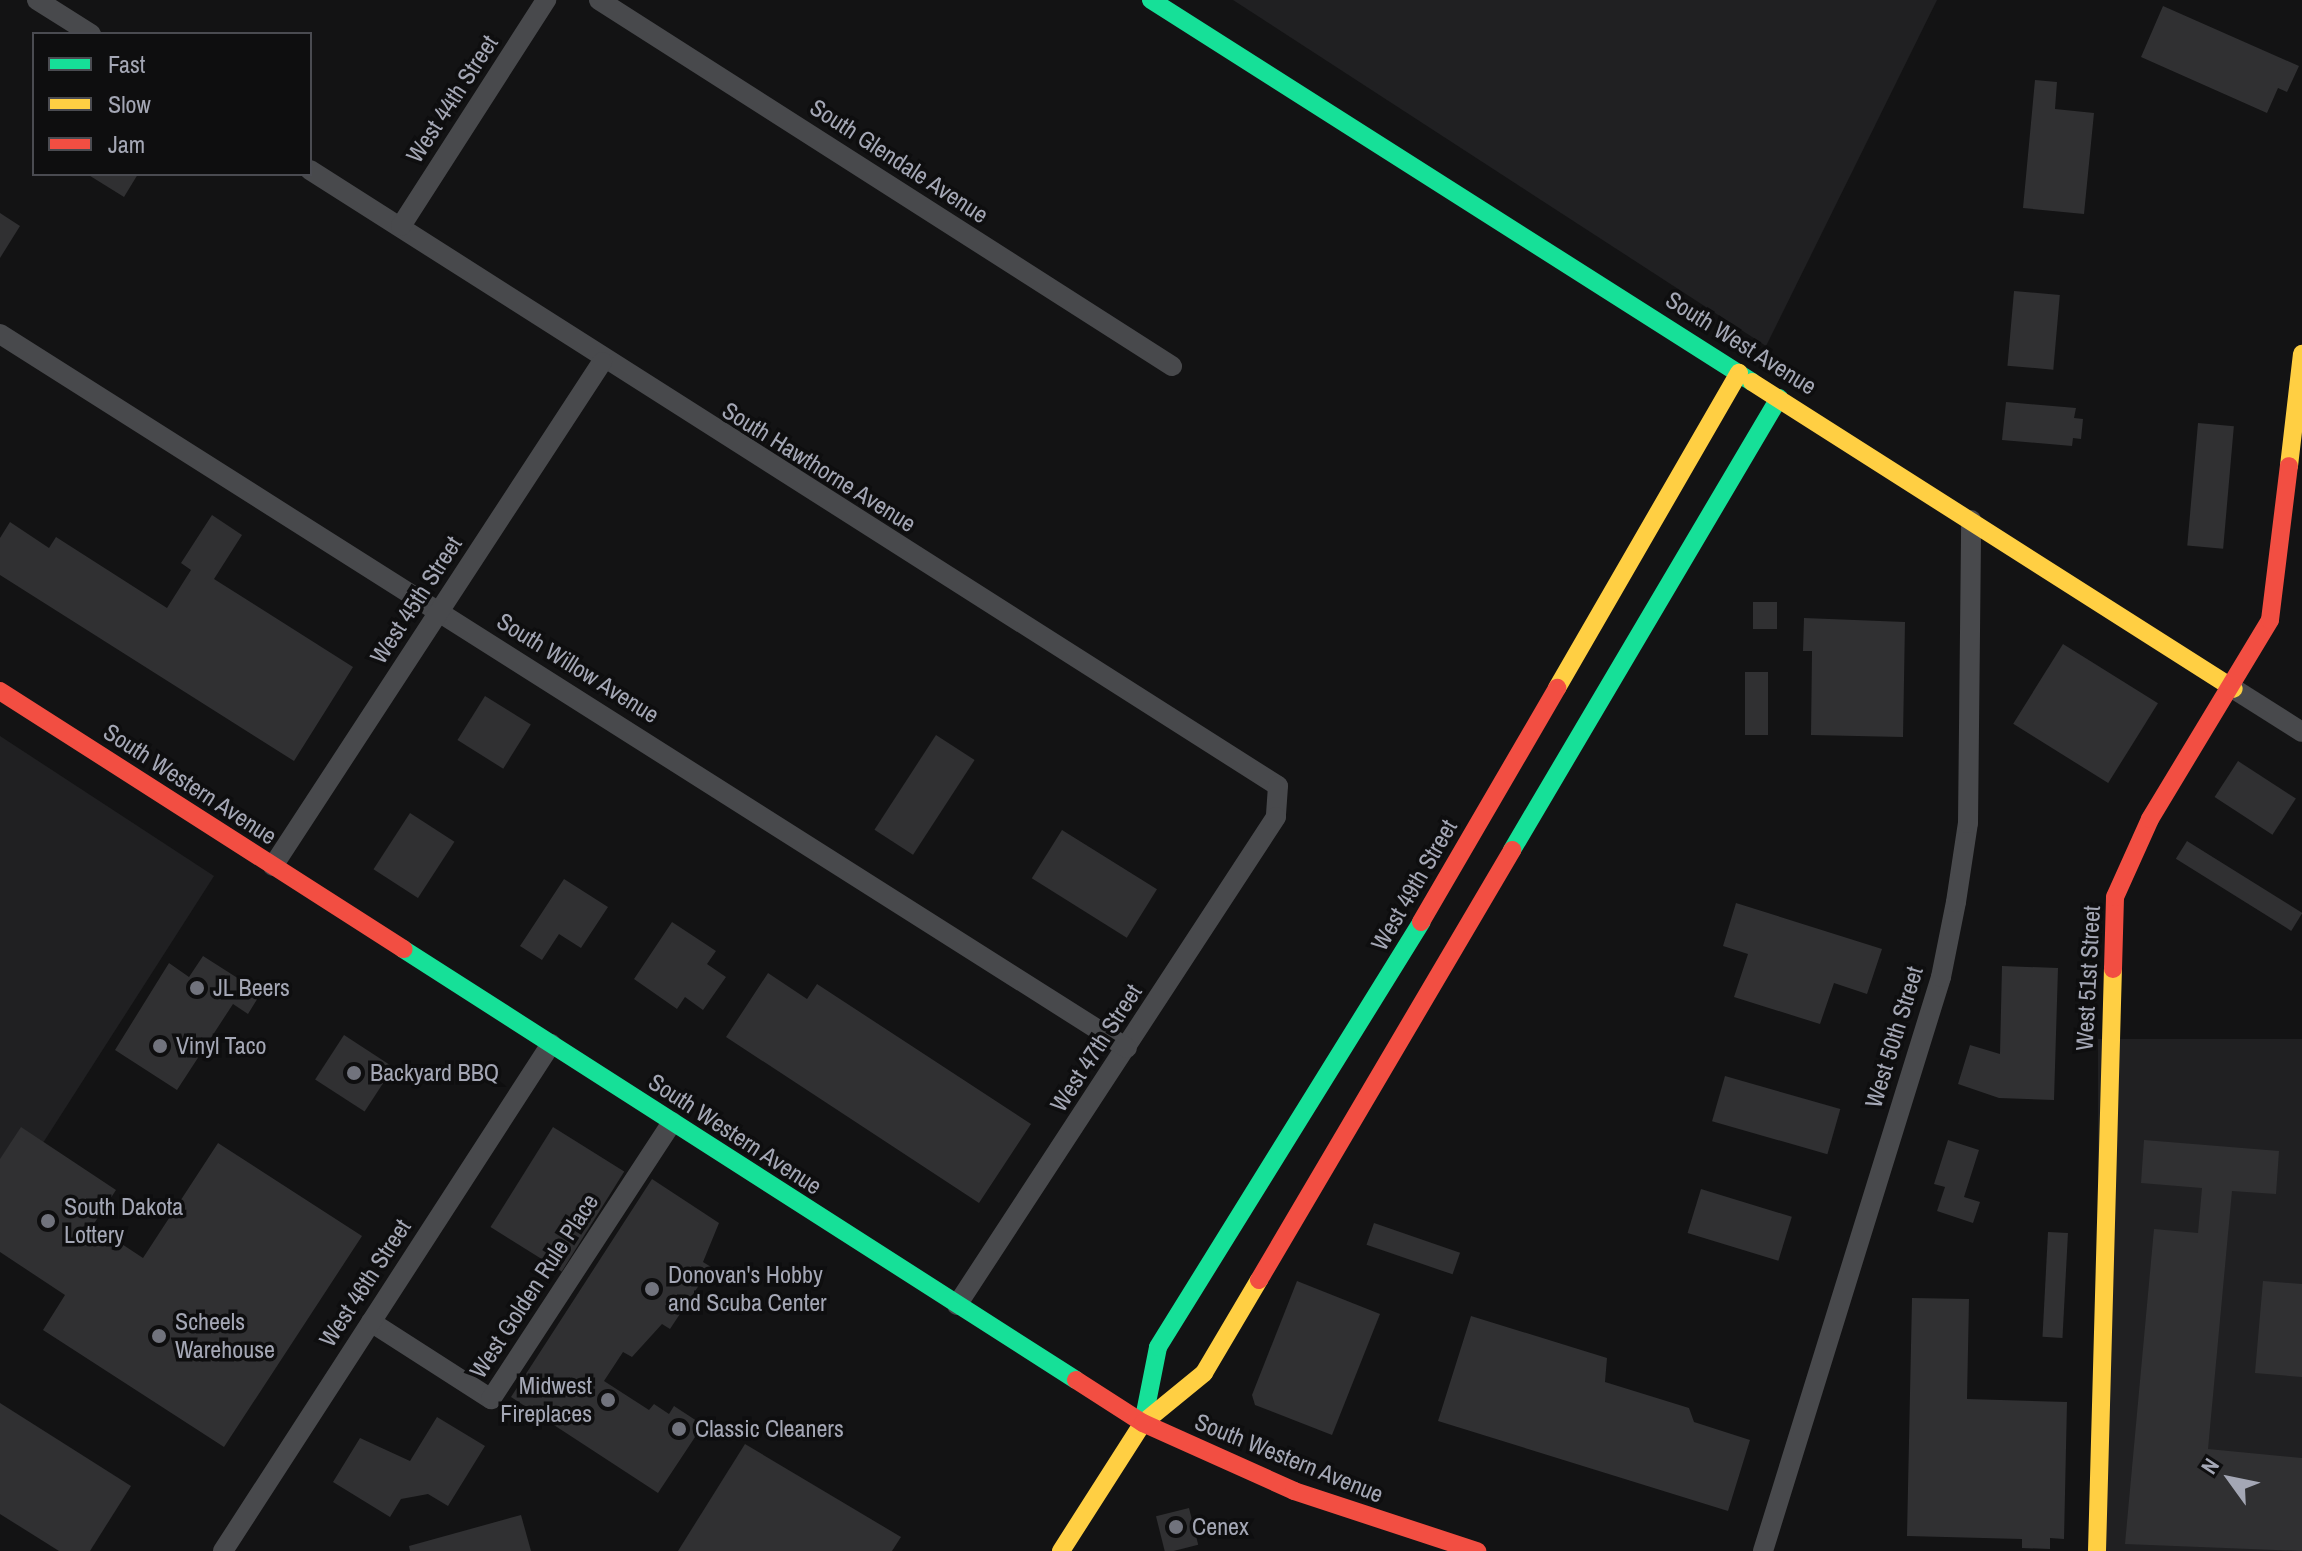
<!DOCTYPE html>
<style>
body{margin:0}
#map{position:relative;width:2302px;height:1551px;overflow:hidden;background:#131314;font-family:"Archivo Narrow",sans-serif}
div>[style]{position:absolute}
.built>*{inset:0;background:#202022;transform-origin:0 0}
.building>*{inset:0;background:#303032;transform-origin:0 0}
.street>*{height:20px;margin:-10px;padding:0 10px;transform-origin:10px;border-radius:10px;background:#48494c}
.fast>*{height:18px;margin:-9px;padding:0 9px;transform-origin:9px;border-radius:9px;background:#16e098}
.slow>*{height:18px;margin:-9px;padding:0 9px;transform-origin:9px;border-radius:9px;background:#ffcf43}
.jam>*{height:18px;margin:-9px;padding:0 9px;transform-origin:9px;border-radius:9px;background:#f24e42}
.dots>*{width:22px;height:22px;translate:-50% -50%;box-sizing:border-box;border:4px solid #0e0e0f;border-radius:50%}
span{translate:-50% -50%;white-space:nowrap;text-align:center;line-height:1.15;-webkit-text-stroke:7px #0e0e0f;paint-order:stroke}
.street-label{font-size:24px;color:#a4a7b5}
.poi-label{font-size:24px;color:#a4a7b5}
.left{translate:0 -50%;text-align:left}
.right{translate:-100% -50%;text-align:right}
.legend{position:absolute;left:32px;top:32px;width:280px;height:144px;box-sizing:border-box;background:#0e0e0f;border:2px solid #4a4b51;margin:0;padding:10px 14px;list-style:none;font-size:24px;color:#a4a7b5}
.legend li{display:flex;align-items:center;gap:16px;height:40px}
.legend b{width:40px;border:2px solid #4a4b51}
.north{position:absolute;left:2190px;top:1439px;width:80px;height:80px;-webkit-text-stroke:6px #0e0e0f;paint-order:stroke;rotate:303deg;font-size:22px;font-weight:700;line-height:32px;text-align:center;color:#a4a7b5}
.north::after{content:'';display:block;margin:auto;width:28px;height:36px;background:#a4a7b5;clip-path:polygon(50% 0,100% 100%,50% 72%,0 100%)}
</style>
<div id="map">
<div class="built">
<i style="clip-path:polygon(1233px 0,1937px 0,1766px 346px)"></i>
<i style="clip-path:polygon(0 736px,214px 876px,0 1210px)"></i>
<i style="left:2302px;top:1039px;width:512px;height:204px;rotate:90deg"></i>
</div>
<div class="building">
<i style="clip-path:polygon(2163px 6px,2299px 66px,2287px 92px,2278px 88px,2267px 113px,2141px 57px)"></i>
<i style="clip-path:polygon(2035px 80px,2057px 82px,2055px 109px,2094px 113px,2084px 214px,2023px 208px)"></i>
<i style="clip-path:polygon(87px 174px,138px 174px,124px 197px)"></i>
<i style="clip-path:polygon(0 213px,20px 226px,0 258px)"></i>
<i style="left:2014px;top:291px;width:46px;height:75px;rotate:5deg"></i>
<i style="clip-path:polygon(2006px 402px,2076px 408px,2074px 418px,2083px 419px,2081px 439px,2073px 438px,2072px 446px,2002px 440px)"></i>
<i style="left:2198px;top:423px;width:36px;height:123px;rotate:5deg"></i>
<i style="clip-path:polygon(212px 515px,242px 535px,214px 579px,353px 667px,294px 761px,0 575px,0 538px,10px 522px,49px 548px,56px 537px,167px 608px,191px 570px,181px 563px)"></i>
<i style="left:1753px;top:602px;width:24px;height:27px"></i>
<i style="clip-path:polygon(1804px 618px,1905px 622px,1903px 737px,1811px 735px,1812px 651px,1803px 651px)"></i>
<i style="left:2063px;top:644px;width:112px;height:94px;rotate:32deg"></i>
<i style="left:1745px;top:672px;width:23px;height:63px"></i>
<i style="left:485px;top:696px;width:54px;height:52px;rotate:32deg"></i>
<i style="left:936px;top:735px;width:46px;height:113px;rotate:33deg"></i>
<i style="left:2238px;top:761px;width:69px;height:43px;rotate:33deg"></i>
<i style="left:410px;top:813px;width:53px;height:67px;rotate:33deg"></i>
<i style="left:1062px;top:830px;width:112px;height:57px;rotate:32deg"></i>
<i style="left:2187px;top:841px;width:136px;height:21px;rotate:32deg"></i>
<i style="clip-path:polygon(564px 879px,608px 907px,581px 948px,559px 934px,542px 960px,520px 946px)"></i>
<i style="clip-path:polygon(1736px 903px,1882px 949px,1867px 994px,1834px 983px,1820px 1024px,1734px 997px,1748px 954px,1723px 946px)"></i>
<i style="clip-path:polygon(672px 922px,716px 951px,707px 964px,726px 977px,703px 1010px,685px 997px,677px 1009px,634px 979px)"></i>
<i style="clip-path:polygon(203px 956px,261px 993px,248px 1014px,233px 1004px,177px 1090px,115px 1050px,169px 963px,189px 977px)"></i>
<i style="clip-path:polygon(2002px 966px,2058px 968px,2054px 1100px,1999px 1098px,1958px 1084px,1970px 1045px,2000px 1054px)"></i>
<i style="clip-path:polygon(768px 973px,807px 999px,817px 984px,1031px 1124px,979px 1203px,726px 1037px)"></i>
<i style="left:344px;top:1035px;width:59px;height:53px;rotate:33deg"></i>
<i style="left:1725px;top:1076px;width:120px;height:47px;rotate:16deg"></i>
<i style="clip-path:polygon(21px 1127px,116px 1190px,93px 1225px,143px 1258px,218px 1143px,362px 1236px,224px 1447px,43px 1330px,65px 1295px,0 1252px,0 1159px)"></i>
<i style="left:553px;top:1127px;width:84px;height:118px;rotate:32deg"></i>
<i style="clip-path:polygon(1948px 1140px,1979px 1150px,1964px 1197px,1980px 1202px,1973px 1223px,1937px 1211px,1945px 1187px,1934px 1184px)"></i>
<i style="clip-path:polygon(2144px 1140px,2279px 1151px,2276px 1194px,2232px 1191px,2208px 1449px,2302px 1458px,2302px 1551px,2125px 1544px,2154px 1229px,2198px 1233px,2202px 1188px,2141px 1183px)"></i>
<i style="clip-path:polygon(652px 1179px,719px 1223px,703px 1262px,711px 1267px,670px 1329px,662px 1324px,632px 1357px,623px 1352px,604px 1381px,649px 1410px,654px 1404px,669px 1414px,674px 1406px,703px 1425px,658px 1493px,511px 1397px)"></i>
<i style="left:1701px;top:1189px;width:95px;height:46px;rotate:17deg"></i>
<i style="left:1374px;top:1223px;width:91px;height:23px;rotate:19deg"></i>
<i style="left:2048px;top:1232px;width:20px;height:105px;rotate:3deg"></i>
<i style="clip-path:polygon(1297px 1281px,1380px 1314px,1332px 1435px,1255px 1405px,1252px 1395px)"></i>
<i style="clip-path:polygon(2263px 1281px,2302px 1284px,2302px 1377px,2255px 1373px)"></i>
<i style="clip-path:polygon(1912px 1298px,1969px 1299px,1967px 1399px,2067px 1402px,2064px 1539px,2050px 1538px,2050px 1549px,2022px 1548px,2022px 1539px,1907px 1536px)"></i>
<i style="clip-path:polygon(1471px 1316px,1607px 1358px,1605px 1382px,1689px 1408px,1694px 1422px,1750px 1440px,1728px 1511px,1438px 1421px)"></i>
<i style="clip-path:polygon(0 1403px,131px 1486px,90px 1551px,59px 1551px,0 1514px)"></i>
<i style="clip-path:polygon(437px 1417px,485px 1446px,448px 1506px,428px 1494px,401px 1499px,390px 1517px,333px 1482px,360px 1438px,410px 1461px)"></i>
<i style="clip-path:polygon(745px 1444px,901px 1537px,892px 1551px,678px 1551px)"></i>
<i style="left:1189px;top:1508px;width:38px;height:34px;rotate:76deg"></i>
<i style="clip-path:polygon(521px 1515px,531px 1551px,410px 1551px,409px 1546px)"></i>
</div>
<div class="street">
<i style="left:37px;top:0;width:64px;rotate:32.2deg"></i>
<i style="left:599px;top:0;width:680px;rotate:32.57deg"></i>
<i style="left:310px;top:170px;width:1147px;rotate:32.47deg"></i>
<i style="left:1278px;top:786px;width:31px;rotate:94deg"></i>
<i style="left:1276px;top:817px;width:583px;rotate:123.17deg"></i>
<i style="left:401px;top:226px;width:269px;rotate:-57.3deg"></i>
<i style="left:0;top:334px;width:1334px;rotate:32.36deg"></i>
<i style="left:2234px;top:689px;width:80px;rotate:32.3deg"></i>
<i style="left:273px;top:866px;width:602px;rotate:-56.86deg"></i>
<i style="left:371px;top:1322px;width:143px;rotate:32.7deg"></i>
<i style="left:491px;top:1399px;width:331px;rotate:-56.8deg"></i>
<i style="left:223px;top:1551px;width:604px;rotate:-57.1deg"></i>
<i style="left:1763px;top:1551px;width:601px;rotate:-72.77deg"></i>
<i style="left:1941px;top:977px;width:76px;rotate:-78.7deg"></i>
<i style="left:1956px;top:902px;width:80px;rotate:-81.4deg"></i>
<i style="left:1968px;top:823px;width:303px;rotate:-89.4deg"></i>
</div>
<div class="fast">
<i style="left:1151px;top:0;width:712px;rotate:32.44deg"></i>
<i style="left:1512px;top:850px;width:525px;rotate:-59.43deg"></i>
<i style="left:403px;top:949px;width:799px;rotate:32.64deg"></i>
<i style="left:1143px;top:1423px;width:77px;rotate:-78.8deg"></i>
<i style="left:1158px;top:1347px;width:500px;rotate:-58.2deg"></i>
</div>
<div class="slow">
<i style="left:1752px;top:382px;width:571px;rotate:32.49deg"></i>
<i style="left:2289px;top:466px;width:113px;rotate:-83.4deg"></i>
<i style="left:1557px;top:688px;width:364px;rotate:-60deg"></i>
<i style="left:1061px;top:1551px;width:152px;rotate:-57.4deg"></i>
<i style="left:1143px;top:1423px;width:79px;rotate:-39.3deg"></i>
<i style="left:1204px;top:1373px;width:108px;rotate:-59.4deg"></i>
<i style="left:2097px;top:1551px;width:582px;rotate:-88.43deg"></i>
</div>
<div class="jam">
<i style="left:0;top:691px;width:479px;rotate:32.6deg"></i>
<i style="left:1421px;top:922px;width:271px;rotate:-59.8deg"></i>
<i style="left:2113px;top:969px;width:72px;rotate:-88.4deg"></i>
<i style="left:2115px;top:897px;width:85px;rotate:-65.8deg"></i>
<i style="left:2150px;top:819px;width:232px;rotate:-58.9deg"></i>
<i style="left:2270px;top:620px;width:155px;rotate:-83deg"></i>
<i style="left:1259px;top:1280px;width:499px;rotate:-59.5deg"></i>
<i style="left:1076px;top:1380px;width:80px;rotate:32.7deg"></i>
<i style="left:1143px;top:1423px;width:166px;rotate:24.2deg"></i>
<i style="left:1294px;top:1491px;width:193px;rotate:18.2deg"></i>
</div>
<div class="dots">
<i style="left:197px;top:988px;background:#71737d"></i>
<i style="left:160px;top:1046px;background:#71737d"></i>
<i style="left:354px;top:1073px;background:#71737d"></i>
<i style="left:48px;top:1221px;background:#71737d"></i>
<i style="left:652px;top:1289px;background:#71737d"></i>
<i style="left:159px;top:1336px;background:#71737d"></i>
<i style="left:608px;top:1400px;background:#71737d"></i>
<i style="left:679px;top:1429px;background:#71737d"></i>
<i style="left:1176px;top:1527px;background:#71737d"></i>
</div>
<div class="street-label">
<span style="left:452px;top:99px;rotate:-57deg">West 44th Street</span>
<span style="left:899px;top:161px;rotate:33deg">South Glendale Avenue</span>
<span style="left:1741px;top:343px;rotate:32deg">South West Avenue</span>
<span style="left:819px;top:467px;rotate:32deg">South Hawthorne Avenue</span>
<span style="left:416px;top:600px;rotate:-57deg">West 45th Street</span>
<span style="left:578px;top:668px;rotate:32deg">South Willow Avenue</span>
<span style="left:190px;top:784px;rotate:33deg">South Western Avenue</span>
<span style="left:1414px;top:885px;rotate:-60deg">West 49th Street</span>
<span style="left:2088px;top:978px;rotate:-87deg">West 51st Street</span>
<span style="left:1894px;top:1037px;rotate:-73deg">West 50th Street</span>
<span style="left:1096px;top:1048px;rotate:-57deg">West 47th Street</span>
<span style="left:735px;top:1134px;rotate:33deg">South Western Avenue</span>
<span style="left:365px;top:1283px;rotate:-57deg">West 46th Street</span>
<span style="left:534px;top:1286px;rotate:-57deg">West Golden Rule Place</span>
<span style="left:1289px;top:1458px;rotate:22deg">South Western Avenue</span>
</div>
<div class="poi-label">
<span class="left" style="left:213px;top:988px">JL Beers</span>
<span class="left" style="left:176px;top:1046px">Vinyl Taco</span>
<span class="left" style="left:370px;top:1073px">Backyard BBQ</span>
<span class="left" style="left:64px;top:1221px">South Dakota<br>Lottery</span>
<span class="left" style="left:668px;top:1289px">Donovan's Hobby<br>and Scuba Center</span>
<span class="left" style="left:175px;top:1336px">Scheels<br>Warehouse</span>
<span class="right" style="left:592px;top:1400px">Midwest<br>Fireplaces</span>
<span class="left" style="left:695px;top:1429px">Classic Cleaners</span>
<span class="left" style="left:1192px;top:1527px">Cenex</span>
</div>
<ul class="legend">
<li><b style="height:10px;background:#16e098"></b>Fast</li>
<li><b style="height:10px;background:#ffcf43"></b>Slow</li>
<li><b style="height:10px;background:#f24e42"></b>Jam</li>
</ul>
<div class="north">N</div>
</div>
